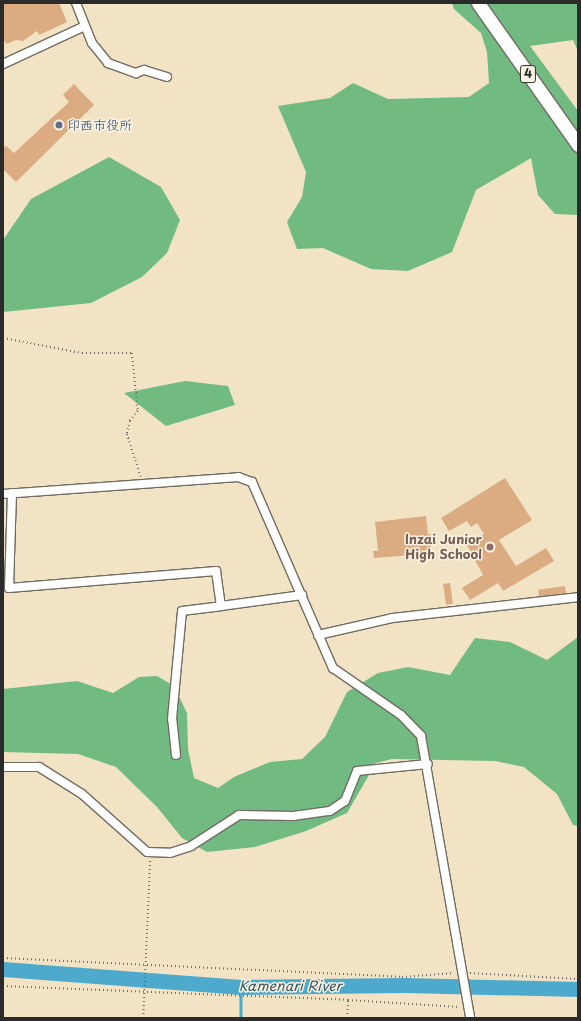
<!DOCTYPE html>
<meta charset="utf-8">
<style>
body{margin:0}
#map{position:relative;width:581px;height:1021px;overflow:hidden;background:#f2e3c5;font-family:"Playpen Sans","Klee One",sans-serif}
div>[style]{position:absolute}
.forest>*{inset:0;background:#71bb83}
.stream>*{height:2.5px;margin:-1.25px;padding:0 1.25px;transform-origin:1.25px;border-radius:1.25px;background:#4eaacc}
.river>*{height:15px;margin:-7.5px;padding:0 7.5px;transform-origin:7.5px;border-radius:7.5px;background:#4eaacc}
.building>*{inset:0;background:#dbac81;transform-origin:0 0}
.path>*{height:1.5px;margin-top:-0.75px;transform-origin:0;background:repeating-linear-gradient(90deg,#716b61 0 1px,transparent 0 4px)}
.roads{filter:drop-shadow(1px 0 #716b61) drop-shadow(-1px 0 #716b61) drop-shadow(0 1px #716b61) drop-shadow(0 -1px #716b61)}
.street>*{height:8px;margin:-4px;padding:0 4px;transform-origin:4px;border-radius:4px;background:#fff}
.primary>*{height:13px;margin:-6.5px;padding:0 6.5px;transform-origin:6.5px;border-radius:6.5px;background:#fff}
.dots>*{width:11px;height:11px;translate:-50% -50%;box-sizing:border-box;border:2px solid #fcf5e5;border-radius:50%}
span{translate:-50% -50%;white-space:nowrap;text-align:center;line-height:1.15;-webkit-text-stroke:3px #fcf5e5;paint-order:stroke}
.shield-label span{padding:1px 3px;background:#fcf5e5;border:1px solid;border-radius:3px;-webkit-text-stroke-width:0}
.shield-label{font-size:12px;color:#2b2b2b;font-weight:700}
.service-label{font-size:13px;color:#4e5e75;font-weight:700}
.left{translate:0 -50%;text-align:left}
.education-label{font-size:13px;color:#785e54;font-weight:700}
.right{translate:-100% -50%;text-align:right}
.water-label{font-size:14px;color:#375763;font-style:italic}
.frame{position:absolute;inset:0;border:4px solid #2b2b2b;pointer-events:none}
</style>
<div id="map">
<div class="forest">
<i style="clip-path:polygon(452px 3px,578px 3px,578px 51px,573px 40px,530px 46px,578px 111px,578px 215px,555px 214px,538px 195px,531px 158px,476px 190px,452px 252px,408px 271px,371px 269px,323px 248px,297px 249px,287px 222px,302px 197px,306px 172px,278px 106px,330px 98px,353px 83px,388px 99px,469px 97px,489px 83px,487px 52px,481px 33px,454px 9px)"></i>
<i style="clip-path:polygon(109px 157px,161px 187px,180px 220px,167px 253px,142px 277px,91px 303px,3px 312px,3px 240px,31px 199px)"></i>
<i style="clip-path:polygon(185px 381px,228px 386px,235px 405px,166px 426px,124px 393px)"></i>
<i style="clip-path:polygon(578px 637px,578px 826px,573px 825px,557px 794px,524px 767px,495px 761px,392px 759px,376px 763px,347px 813px,306px 831px,255px 847px,207px 852px,182px 838px,157px 807px,116px 767px,78px 754px,3px 752px,3px 689px,77px 681px,113px 693px,139px 677px,157px 676px,174px 686px,187px 713px,188px 749px,194px 778px,218px 788px,234px 777px,270px 762px,302px 759px,325px 737px,347px 692px,378px 673px,408px 667px,450px 675px,475px 638px,510px 642px,547px 660px)"></i>
</div>
<div class="stream">
<i style="left:241px;top:987px;width:31px;rotate:90deg"></i>
</div>
<div class="river">
<i style="left:3px;top:969px;width:239px;rotate:4.3deg"></i>
<i style="left:241px;top:987px;width:163px;rotate:-0.7deg"></i>
<i style="left:404px;top:985px;width:174px;rotate:1.3deg"></i>
</div>
<div class="building">
<i style="clip-path:polygon(3px 3px,59px 3px,67px 22px,39px 35px,37px 31px,23px 41px,16px 40px,6px 44px,3px 38px)"></i>
<i style="clip-path:polygon(74px 84px,94px 105px,16px 182px,3px 169px,3px 149px,6px 146px,14px 153px,69px 102px,63px 95px)"></i>
<i style="clip-path:polygon(505px 478px,532px 520px,499px 540px,516px 566px,546px 548px,554px 561px,503px 591px,498px 583px,470px 600px,462px 588px,483px 575px,467px 545px,484px 534px,477px 523px,471px 527px,467px 521px,449px 531px,441px 518px)"></i>
<i style="clip-path:polygon(426px 516px,428px 534px,431px 534px,431px 551px,426px 551px,426px 554px,374px 558px,373px 551px,378px 551px,375px 522px)"></i>
<i style="left:450px;top:583px;width:21px;height:7px;rotate:82deg"></i>
<i style="left:565px;top:586px;width:7px;height:27px;rotate:82deg"></i>
</div>
<div class="path">
<i style="left:3px;top:338px;width:80px;rotate:10.8deg"></i>
<i style="left:82px;top:353px;width:50px"></i>
<i style="left:132px;top:353px;width:58px;rotate:84.1deg"></i>
<i style="left:138px;top:411px;width:13px;rotate:129deg"></i>
<i style="left:130px;top:421px;width:13px;rotate:103deg"></i>
<i style="left:127px;top:434px;width:45px;rotate:72deg"></i>
<i style="left:3px;top:958px;width:399px;rotate:2.7deg"></i>
<i style="left:402px;top:977px;width:52px;rotate:-4.4deg"></i>
<i style="left:470px;top:973px;width:108px;rotate:3.2deg"></i>
<i style="left:3px;top:986px;width:345px;rotate:2.3deg"></i>
<i style="left:348px;top:1000px;width:112px;rotate:3.6deg"></i>
<i style="left:143px;top:1018px;width:158px;rotate:-87.5deg"></i>
<i style="left:347px;top:1018px;width:18px;rotate:-87deg"></i>
</div>
<div class="roads">
<div class="street">
<i style="left:76px;top:3px;width:43px;rotate:68.2deg"></i>
<i style="left:92px;top:43px;width:26px;rotate:51deg"></i>
<i style="left:108px;top:63px;width:30px;rotate:20deg"></i>
<i style="left:136px;top:73px;width:9px;rotate:-21deg"></i>
<i style="left:144px;top:70px;width:24px;rotate:17deg"></i>
<i style="left:3px;top:64px;width:90px;rotate:-24.9deg"></i>
<i style="left:12px;top:493px;width:95px;rotate:91.8deg"></i>
<i style="left:9px;top:588px;width:208px;rotate:-4.7deg"></i>
<i style="left:216px;top:571px;width:35px;rotate:82deg"></i>
<i style="left:221px;top:606px;width:82px;rotate:-7.7deg"></i>
<i style="left:3px;top:494px;width:236px;rotate:-4.1deg"></i>
<i style="left:238px;top:477px;width:15px;rotate:20deg"></i>
<i style="left:252px;top:482px;width:203px;rotate:66.5deg"></i>
<i style="left:333px;top:668px;width:83px;rotate:34.7deg"></i>
<i style="left:401px;top:715px;width:29px;rotate:46deg"></i>
<i style="left:421px;top:736px;width:286px;rotate:80.1deg"></i>
<i style="left:318px;top:635px;width:76px;rotate:-12.9deg"></i>
<i style="left:392px;top:618px;width:187px;rotate:-6.4deg"></i>
<i style="left:176px;top:755px;width:36px;rotate:-96deg"></i>
<i style="left:172px;top:719px;width:108px;rotate:-84.7deg"></i>
<i style="left:182px;top:611px;width:39px;rotate:-7deg"></i>
<i style="left:3px;top:767px;width:36px"></i>
<i style="left:39px;top:767px;width:51px;rotate:32.1deg"></i>
<i style="left:82px;top:794px;width:87px;rotate:41.7deg"></i>
<i style="left:147px;top:852px;width:23px;rotate:2deg"></i>
<i style="left:170px;top:853px;width:22px;rotate:-18deg"></i>
<i style="left:191px;top:846px;width:57px;rotate:-32.9deg"></i>
<i style="left:239px;top:815px;width:54px;rotate:1.1deg"></i>
<i style="left:293px;top:816px;width:37px;rotate:-8deg"></i>
<i style="left:330px;top:811px;width:18px;rotate:-34deg"></i>
<i style="left:345px;top:801px;width:32px;rotate:-68deg"></i>
<i style="left:357px;top:771px;width:71px;rotate:-5.6deg"></i>
</div>
<div class="primary">
<i style="left:478px;top:3px;width:174px;rotate:54.8deg"></i>
</div>
</div>
<div class="dots">
<i style="left:59px;top:125px;background:#5c6f8a"></i>
<i style="left:490px;top:547px;background:#8d6e63"></i>
</div>
<div class="shield-label">
<span style="left:528px;top:74px">4</span>
</div>
<div class="service-label">
<span class="left" style="left:67px;top:125px">印西市役所</span>
</div>
<div class="education-label">
<span class="right" style="left:482px;top:547px">Inzai Junior<br>High School</span>
</div>
<div class="water-label">
<span style="left:290px;top:986px">Kamenari River</span>
</div>
<div class="frame"></div>
</div>
